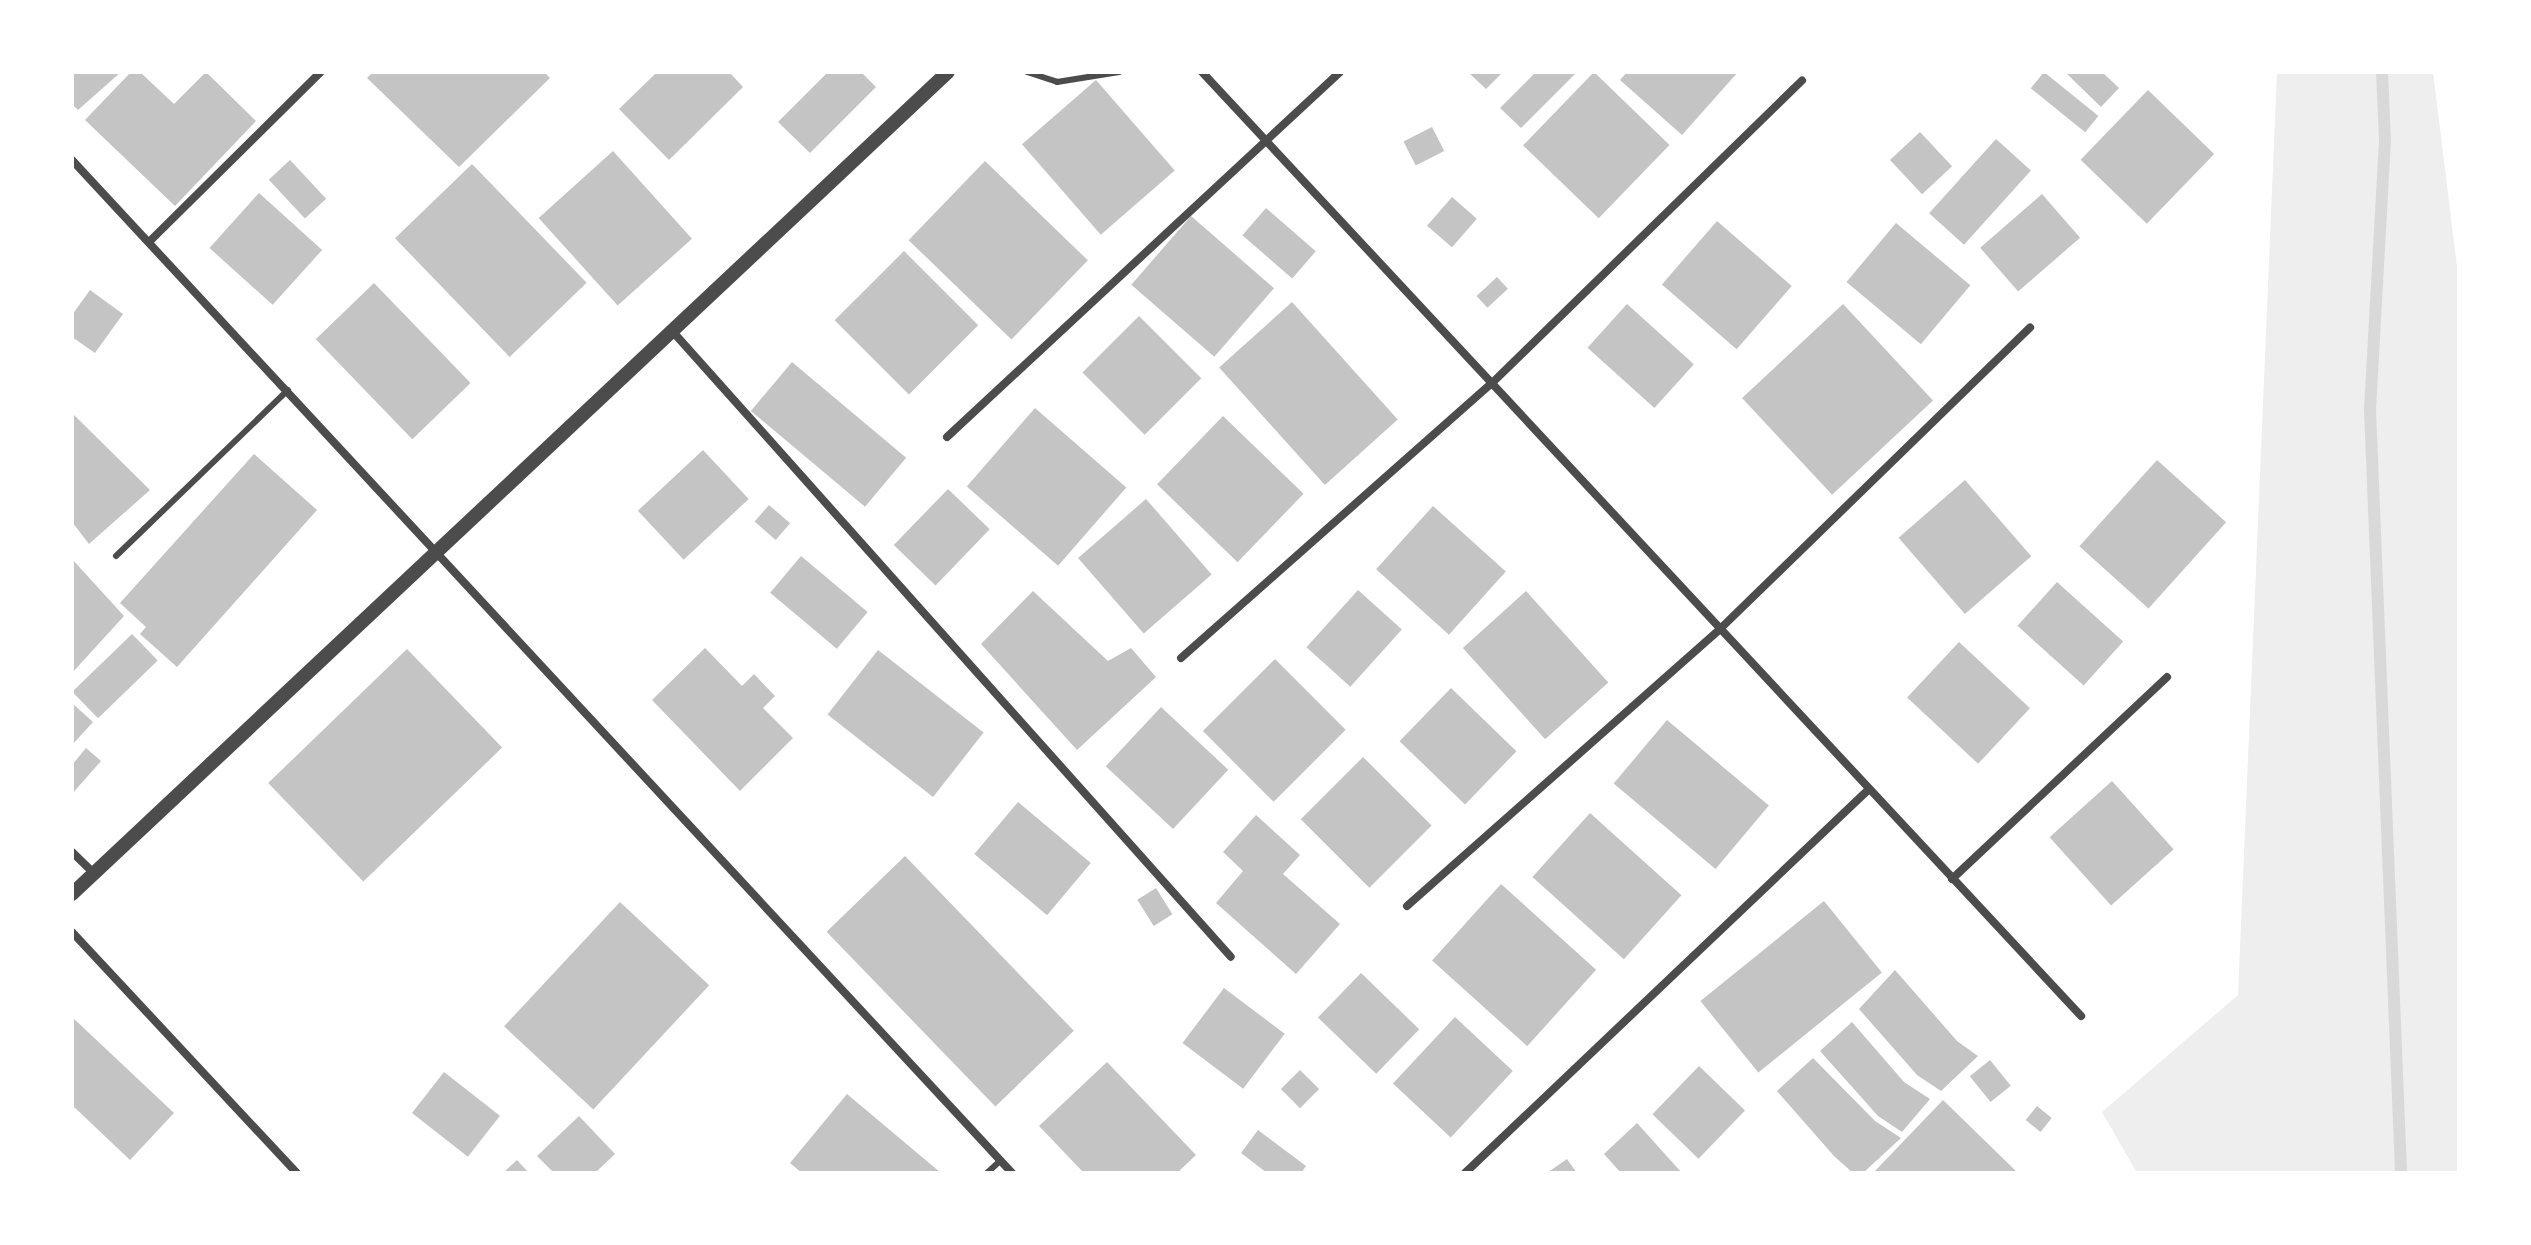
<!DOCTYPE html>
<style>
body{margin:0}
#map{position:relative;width:2531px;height:1245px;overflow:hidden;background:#fff;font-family:Overpass,sans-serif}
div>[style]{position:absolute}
.green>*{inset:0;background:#eee}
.stream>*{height:12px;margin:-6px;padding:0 6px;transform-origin:6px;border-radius:6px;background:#d9d9d9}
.building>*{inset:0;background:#c4c4c4;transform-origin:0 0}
.service>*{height:6px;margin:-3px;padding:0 3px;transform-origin:3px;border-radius:3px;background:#4c4c4c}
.minor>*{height:8px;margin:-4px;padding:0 4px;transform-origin:4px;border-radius:4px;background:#4c4c4c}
.tertiary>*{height:14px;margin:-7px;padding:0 7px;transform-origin:7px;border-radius:7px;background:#4c4c4c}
span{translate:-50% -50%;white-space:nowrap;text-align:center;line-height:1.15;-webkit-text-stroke:7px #fff;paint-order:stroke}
.frame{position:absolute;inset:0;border:74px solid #fff;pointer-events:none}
</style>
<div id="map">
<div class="green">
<i style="clip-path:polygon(2277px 72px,2433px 72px,2459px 283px,2459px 1173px,2137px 1173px,2102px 1112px,2238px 995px)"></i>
</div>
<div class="stream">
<i style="left:2382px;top:72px;width:69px;rotate:87.5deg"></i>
<i style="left:2385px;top:141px;width:269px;rotate:93.2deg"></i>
<i style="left:2370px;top:410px;width:764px;rotate:87.67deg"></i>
</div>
<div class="building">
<i style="clip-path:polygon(72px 72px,121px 72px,78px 110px,72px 104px)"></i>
<i style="clip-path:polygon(131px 72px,140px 72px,174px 104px,206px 72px,256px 121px,175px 206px,85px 120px)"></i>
<i style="clip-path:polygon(373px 72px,544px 72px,550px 78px,459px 167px,367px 78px)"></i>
<i style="clip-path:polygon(657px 72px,729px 72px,743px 87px,669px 160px,619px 109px)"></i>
<i style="clip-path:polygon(828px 72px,861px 72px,876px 87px,810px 153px,778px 122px)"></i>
<i style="clip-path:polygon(1468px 72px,1503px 72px,1486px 89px)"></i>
<i style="clip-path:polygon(1536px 72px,1577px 72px,1521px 128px,1500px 108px)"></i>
<i style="left:1594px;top:72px;width:105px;height:102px;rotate:44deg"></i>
<i style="clip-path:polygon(1627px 72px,1738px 72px,1682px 135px,1620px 80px)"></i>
<i style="left:2044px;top:72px;width:70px;height:21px;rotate:39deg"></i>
<i style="clip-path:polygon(2065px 72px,2102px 72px,2119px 88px,2101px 107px)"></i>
<i style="left:1096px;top:80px;width:120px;height:98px;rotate:49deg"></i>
<i style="left:2148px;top:90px;width:92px;height:97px;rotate:44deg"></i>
<i style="left:1432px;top:127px;width:27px;height:32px;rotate:63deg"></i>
<i style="left:1920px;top:132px;width:47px;height:41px;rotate:47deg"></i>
<i style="left:1996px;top:139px;width:47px;height:100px;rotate:42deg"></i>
<i style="left:613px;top:151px;width:118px;height:100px;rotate:48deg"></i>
<i style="left:290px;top:160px;width:53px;height:29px;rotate:47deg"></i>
<i style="left:985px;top:161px;width:143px;height:110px;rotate:44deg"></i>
<i style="left:472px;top:164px;width:165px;height:107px;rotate:46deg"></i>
<i style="left:259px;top:193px;width:85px;height:74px;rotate:42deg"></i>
<i style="left:2042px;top:194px;width:58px;height:82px;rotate:49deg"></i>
<i style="left:1452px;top:197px;width:33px;height:38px;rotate:41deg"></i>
<i style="left:1266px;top:208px;width:66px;height:36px;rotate:41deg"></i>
<i style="left:1191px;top:216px;width:110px;height:91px;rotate:41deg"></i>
<i style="left:1717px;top:221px;width:99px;height:84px;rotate:41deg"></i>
<i style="left:1896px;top:223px;width:97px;height:77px;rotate:40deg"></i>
<i style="left:904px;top:251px;width:105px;height:98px;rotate:45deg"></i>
<i style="left:1497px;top:277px;width:16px;height:28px;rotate:47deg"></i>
<i style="left:374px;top:283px;width:139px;height:81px;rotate:46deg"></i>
<i style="clip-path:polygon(90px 290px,123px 314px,95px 353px,72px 337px,72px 315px)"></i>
<i style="left:1292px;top:302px;width:158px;height:98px;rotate:48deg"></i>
<i style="left:1627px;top:304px;width:90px;height:59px;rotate:42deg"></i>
<i style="left:1843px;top:304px;width:132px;height:138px;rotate:47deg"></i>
<i style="left:1139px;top:316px;width:88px;height:80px;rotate:45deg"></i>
<i style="left:792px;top:362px;width:149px;height:64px;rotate:40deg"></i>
<i style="left:1035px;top:408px;width:121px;height:104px;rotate:41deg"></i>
<i style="clip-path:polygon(72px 413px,150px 490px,89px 544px,72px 522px)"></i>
<i style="left:1223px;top:416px;width:112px;height:95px;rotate:44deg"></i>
<i style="left:703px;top:450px;width:67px;height:89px;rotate:47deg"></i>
<i style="clip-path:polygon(254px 454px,317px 510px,177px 667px,140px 634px,146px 627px,120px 603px)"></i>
<i style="left:2157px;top:460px;width:93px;height:116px;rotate:42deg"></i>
<i style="left:1965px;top:480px;width:101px;height:88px;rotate:49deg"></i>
<i style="left:948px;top:489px;width:58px;height:78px;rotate:44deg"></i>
<i style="left:1146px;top:499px;width:100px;height:90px;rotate:49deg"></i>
<i style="left:769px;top:505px;width:28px;height:22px;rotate:41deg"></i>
<i style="left:1433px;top:506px;width:98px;height:85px;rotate:42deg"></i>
<i style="left:801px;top:556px;width:87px;height:48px;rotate:40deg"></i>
<i style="clip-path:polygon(72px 559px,124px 616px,72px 673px)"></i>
<i style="left:2057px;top:582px;width:89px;height:59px;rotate:42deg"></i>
<i style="left:1358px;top:590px;width:59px;height:77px;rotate:42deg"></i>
<i style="clip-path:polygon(1033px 591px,1108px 661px,1131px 648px,1156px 677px,1077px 750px,981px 644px)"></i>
<i style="left:1526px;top:591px;width:123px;height:85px;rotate:48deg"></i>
<i style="left:132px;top:634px;width:37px;height:83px;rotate:46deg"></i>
<i style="left:1959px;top:642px;width:97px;height:76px;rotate:43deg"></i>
<i style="clip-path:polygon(705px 648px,742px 686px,754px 674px,775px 696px,763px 708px,793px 738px,740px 791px,652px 700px)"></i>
<i style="left:407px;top:649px;width:137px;height:193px;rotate:46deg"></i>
<i style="left:878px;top:650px;width:134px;height:82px;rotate:38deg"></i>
<i style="left:1275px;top:659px;width:100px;height:102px;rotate:45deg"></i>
<i style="left:1451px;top:688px;width:91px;height:74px;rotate:44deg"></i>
<i style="clip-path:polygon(72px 703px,93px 722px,72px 745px)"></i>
<i style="left:1161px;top:707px;width:92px;height:81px;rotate:43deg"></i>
<i style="left:1667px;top:720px;width:133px;height:83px;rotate:40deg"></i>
<i style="clip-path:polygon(86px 748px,101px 761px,72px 794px,72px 765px)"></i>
<i style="left:1363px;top:757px;width:97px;height:88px;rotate:45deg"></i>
<i style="left:2112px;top:781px;width:92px;height:84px;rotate:48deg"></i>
<i style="left:1018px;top:802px;width:95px;height:68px;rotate:40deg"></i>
<i style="left:1590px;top:813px;width:123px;height:86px;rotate:42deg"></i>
<i style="clip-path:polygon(1256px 815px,1300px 855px,1283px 874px,1340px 924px,1296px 974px,1216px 903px,1243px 871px,1223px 852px)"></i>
<i style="left:905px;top:856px;width:243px;height:109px;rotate:46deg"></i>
<i style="left:1501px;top:884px;width:128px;height:103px;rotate:42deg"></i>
<i style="left:1156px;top:888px;width:31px;height:22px;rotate:58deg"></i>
<i style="left:1824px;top:901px;width:92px;height:159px;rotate:51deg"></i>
<i style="left:620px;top:902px;width:122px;height:170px;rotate:43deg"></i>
<i style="clip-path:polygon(1895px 970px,1957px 1041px,1978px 1056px,1941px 1091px,1917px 1075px,1859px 1009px)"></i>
<i style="left:1361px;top:973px;width:81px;height:62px;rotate:44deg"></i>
<i style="left:1224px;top:988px;width:76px;height:69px;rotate:37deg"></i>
<i style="clip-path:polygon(72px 1017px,174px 1113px,130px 1160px,72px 1105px)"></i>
<i style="left:1455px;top:1017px;width:79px;height:91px;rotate:43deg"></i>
<i style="clip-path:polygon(1852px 1022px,1904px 1082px,1930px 1099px,1902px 1132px,1878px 1116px,1820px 1051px)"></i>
<i style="clip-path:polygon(1813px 1058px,1875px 1121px,1901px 1138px,1863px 1173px,1853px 1173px,1834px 1156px,1777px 1091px)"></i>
<i style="left:1990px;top:1060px;width:33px;height:26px;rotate:51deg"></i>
<i style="clip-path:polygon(1107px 1062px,1196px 1155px,1177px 1173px,1084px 1173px,1039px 1126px)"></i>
<i style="left:1699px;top:1066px;width:64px;height:67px;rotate:44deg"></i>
<i style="left:1300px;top:1070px;width:27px;height:27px;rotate:45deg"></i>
<i style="left:444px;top:1072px;width:71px;height:52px;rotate:38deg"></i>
<i style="clip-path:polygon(847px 1094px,941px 1173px,802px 1173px,790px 1163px)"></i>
<i style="clip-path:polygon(1943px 1100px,2018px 1173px,1875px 1171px)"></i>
<i style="left:2037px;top:1106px;width:19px;height:18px;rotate:39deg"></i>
<i style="clip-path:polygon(579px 1116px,615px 1154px,595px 1173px,554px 1173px,537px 1156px)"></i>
<i style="clip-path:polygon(1637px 1123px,1682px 1173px,1621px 1173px,1604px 1154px)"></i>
<i style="clip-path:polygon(1258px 1130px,1306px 1166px,1301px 1173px,1267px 1173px,1241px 1153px)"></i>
<i style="clip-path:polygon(1567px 1159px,1577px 1173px,1547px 1173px)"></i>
<i style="clip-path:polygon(517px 1160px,529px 1173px,503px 1173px)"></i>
</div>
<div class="service">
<i style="left:1027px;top:72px;width:32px;rotate:18deg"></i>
<i style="left:1057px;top:82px;width:63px;rotate:-9.2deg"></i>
<i style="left:116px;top:556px;width:239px;rotate:-44deg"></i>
<i style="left:987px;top:1173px;width:18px;rotate:-43deg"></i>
</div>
<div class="minor">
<i style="left:1202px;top:72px;width:1290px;rotate:47.04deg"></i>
<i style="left:72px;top:160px;width:1382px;rotate:47.14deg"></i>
<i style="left:150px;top:241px;width:240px;rotate:-44.7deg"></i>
<i style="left:674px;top:333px;width:836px;rotate:48.25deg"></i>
<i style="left:947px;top:437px;width:536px;rotate:-42.88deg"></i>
<i style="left:1181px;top:658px;width:412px;rotate:-41.5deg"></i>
<i style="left:1490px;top:385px;width:436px;rotate:-44.3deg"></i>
<i style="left:72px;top:852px;width:30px;rotate:44deg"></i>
<i style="left:1952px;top:879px;width:295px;rotate:-43.2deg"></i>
<i style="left:1407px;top:906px;width:417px;rotate:-41.5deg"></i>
<i style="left:1719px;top:630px;width:434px;rotate:-44.2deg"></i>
<i style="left:72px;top:932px;width:330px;rotate:47deg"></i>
<i style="left:1465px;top:1173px;width:556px;rotate:-43.54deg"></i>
</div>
<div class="tertiary">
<i style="left:72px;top:894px;width:1201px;rotate:-43.18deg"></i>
</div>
<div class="frame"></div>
</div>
